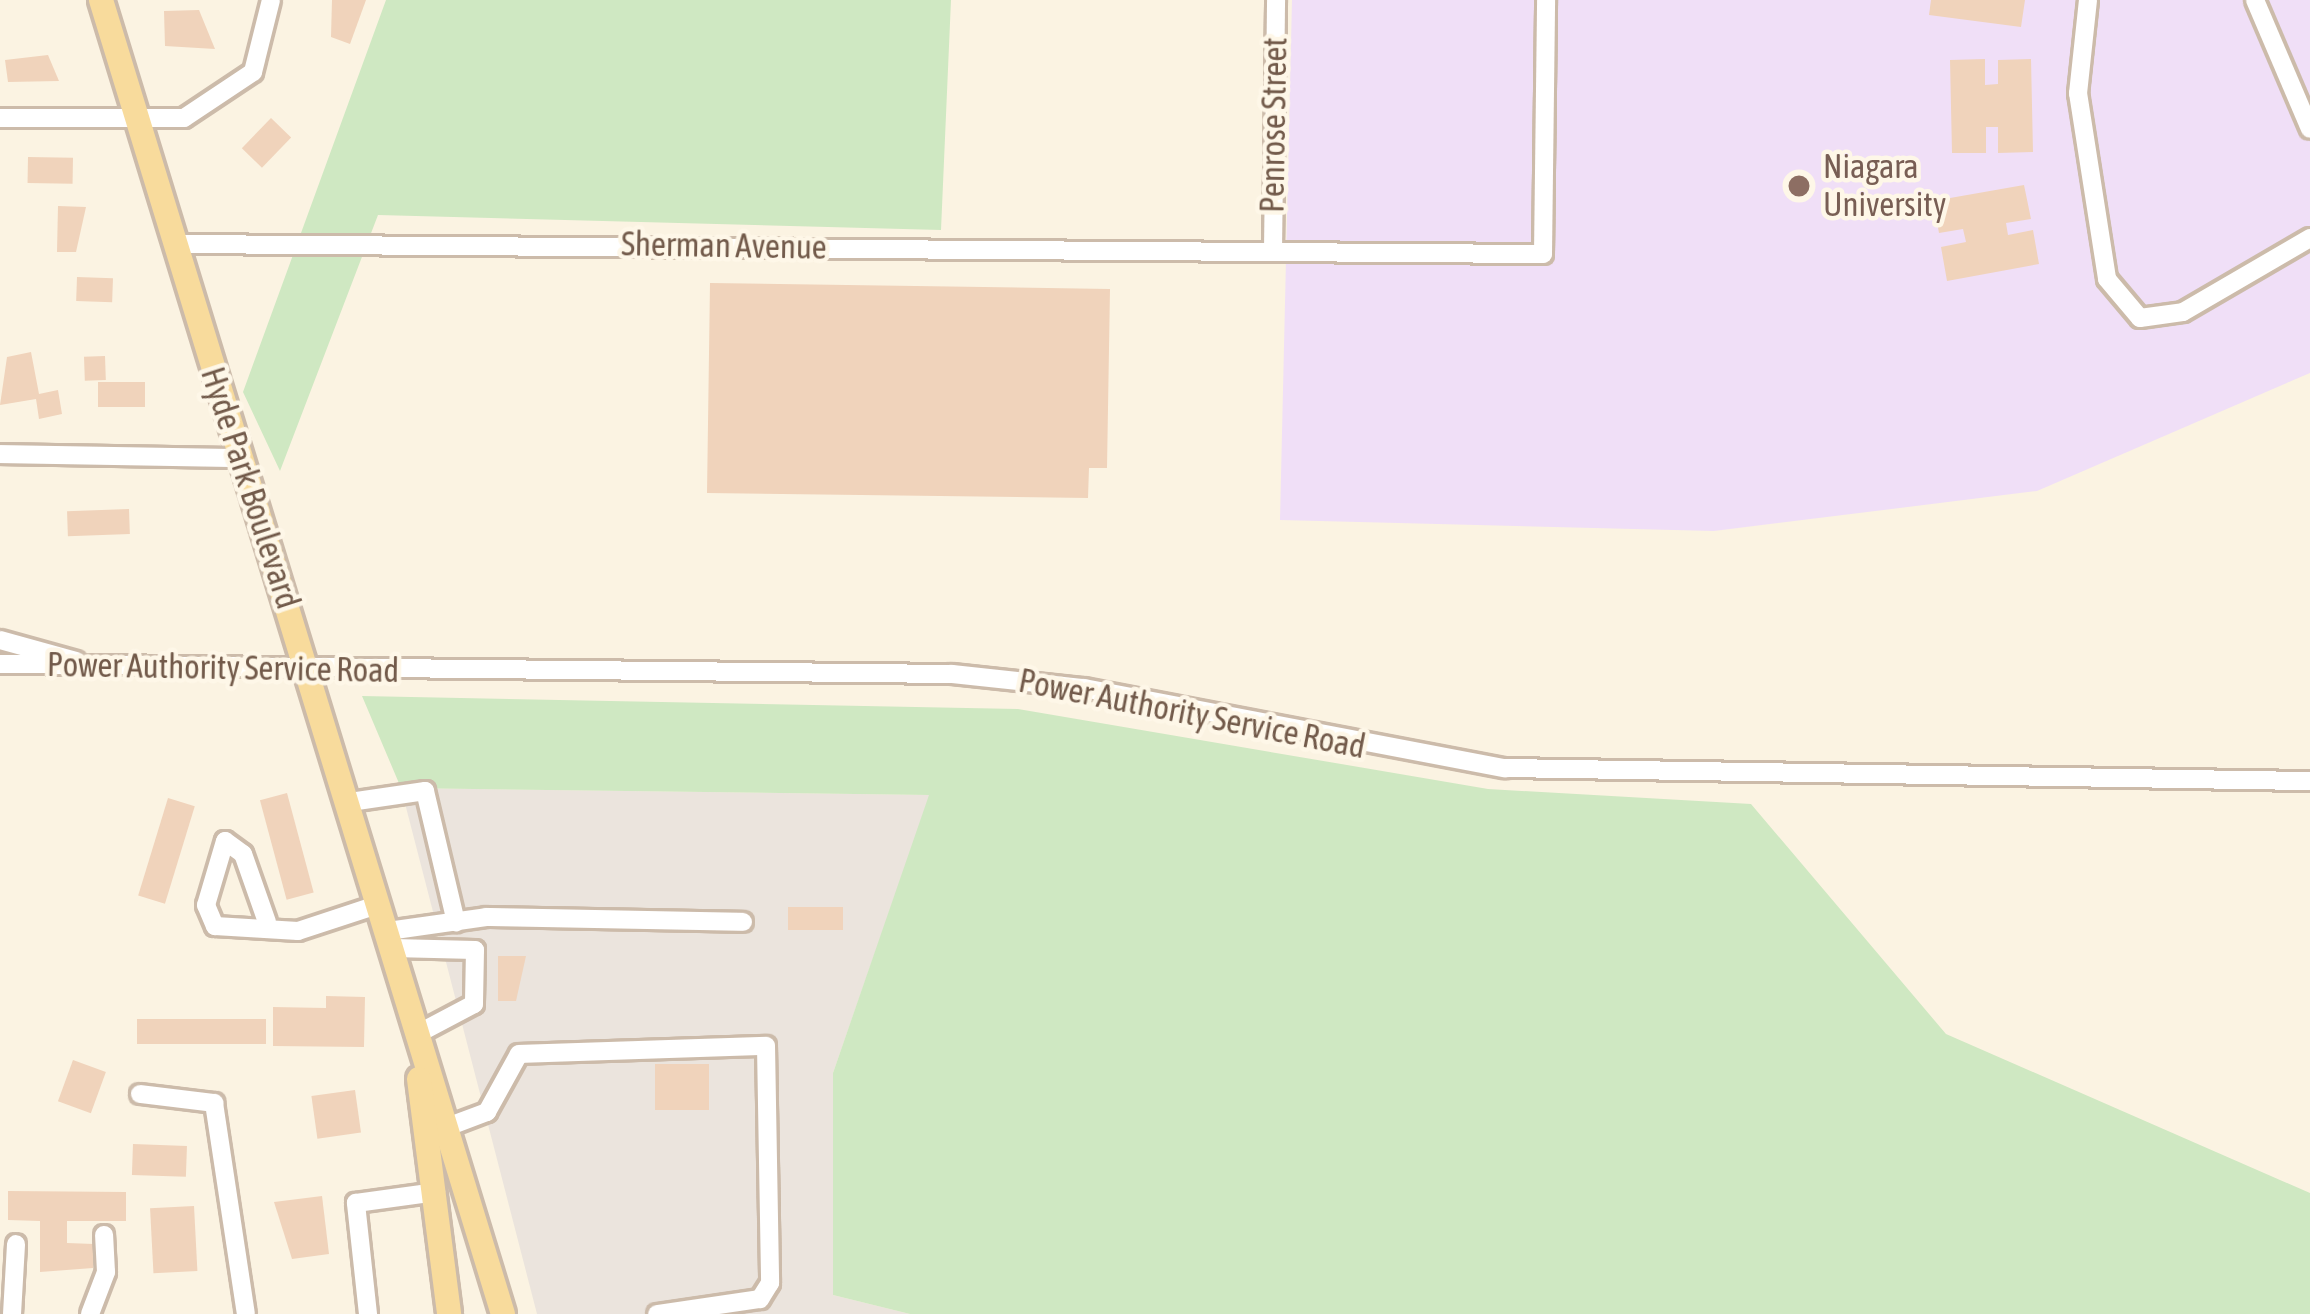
<!DOCTYPE html>
<style>
body{margin:0}
#map{position:relative;width:2310px;height:1314px;overflow:hidden;background:#fbf3e2;font-family:"Asap Condensed",sans-serif}
div>[style]{position:absolute}
.industrial>*{inset:0;background:#ebe4dd}
.education>*{inset:0;background:#f0dff7}
.green>*{inset:0;background:#cfe8c2}
.building>*{inset:0;background:#f0d3bb;transform-origin:0 0}
.roads{filter:drop-shadow(3px 0 #cba) drop-shadow(-3px 0 #cba) drop-shadow(0 3px #cba) drop-shadow(0 -3px #cba)}
.minor>*{height:18px;margin:-9px;padding:0 9px;transform-origin:9px;border-radius:9px;background:#fff}
.major>*{height:24px;margin:-12px;padding:0 12px;transform-origin:12px;border-radius:12px;background:#f8db9c}
.dots>*{width:33px;height:33px;translate:-50% -50%;box-sizing:border-box;border:6px solid #fef7e8;border-radius:50%}
span{translate:-50% -50%;white-space:nowrap;text-align:center;line-height:1.15;-webkit-text-stroke:9px #fef7e8;paint-order:stroke}
.street-label{font-size:33px;color:#725a4a}
.education-label{font-size:33px;color:#785e54}
.left{translate:0 -50%;text-align:left}
</style>
<div id="map">
<div class="industrial">
<i style="clip-path:polygon(401px 788px,930px 795px,833px 1073px,833px 1295px,910px 1314px,537px 1314px)"></i>
</div>
<div class="education">
<i style="clip-path:polygon(1292px 0,2310px 0,2310px 373px,2037px 491px,1714px 531px,1280px 520px)"></i>
</div>
<div class="green">
<i style="clip-path:polygon(386px 0,951px 0,941px 230px,378px 215px,280px 471px,243px 392px)"></i>
<i style="clip-path:polygon(362px 696px,1018px 709px,1488px 789px,1751px 804px,1946px 1034px,2310px 1193px,2310px 1314px,910px 1314px,833px 1295px,833px 1073px,929px 795px,401px 788px)"></i>
</div>
<div class="building">
<i style="clip-path:polygon(332px 0,366px 0,350px 44px,331px 37px)"></i>
<i style="clip-path:polygon(1931px 0,2025px 0,2021px 27px,1929px 15px)"></i>
<i style="clip-path:polygon(199px 10px,215px 49px,165px 46px,164px 11px)"></i>
<i style="clip-path:polygon(48px 55px,59px 81px,8px 82px,5px 60px)"></i>
<i style="clip-path:polygon(1985px 59px,1985px 85px,1998px 84px,1998px 60px,2031px 59px,2033px 152px,1998px 153px,1998px 127px,1986px 127px,1986px 153px,1952px 153px,1950px 60px)"></i>
<i style="left:271px;top:118px;width:28px;height:42px;rotate:44deg"></i>
<i style="left:28px;top:157px;width:45px;height:26px;rotate:1deg"></i>
<i style="clip-path:polygon(2024px 185px,2031px 219px,2006px 223px,2008px 235px,2033px 230px,2039px 264px,1947px 281px,1941px 247px,1966px 242px,1963px 229px,1939px 233px,1933px 201px)"></i>
<i style="clip-path:polygon(58px 206px,86px 207px,76px 252px,57px 252px)"></i>
<i style="left:77px;top:277px;width:36px;height:24px;rotate:2deg"></i>
<i style="clip-path:polygon(710px 283px,1110px 289px,1107px 468px,1089px 468px,1088px 498px,707px 493px)"></i>
<i style="clip-path:polygon(31px 352px,39px 394px,58px 390px,62px 414px,39px 419px,36px 399px,0 405px,7px 357px)"></i>
<i style="left:105px;top:356px;width:24px;height:21px;rotate:88deg"></i>
<i style="left:98px;top:382px;width:47px;height:25px"></i>
<i style="left:129px;top:509px;width:25px;height:62px;rotate:88deg"></i>
<i style="left:287px;top:793px;width:103px;height:28px;rotate:75deg"></i>
<i style="left:168px;top:798px;width:28px;height:102px;rotate:17deg"></i>
<i style="left:788px;top:907px;width:55px;height:23px"></i>
<i style="clip-path:polygon(498px 956px,526px 956px,516px 1001px,498px 1001px)"></i>
<i style="clip-path:polygon(326px 996px,365px 997px,364px 1047px,273px 1046px,273px 1007px,326px 1008px)"></i>
<i style="left:137px;top:1019px;width:129px;height:25px"></i>
<i style="left:73px;top:1060px;width:35px;height:44px;rotate:20deg"></i>
<i style="left:655px;top:1064px;width:54px;height:46px"></i>
<i style="left:355px;top:1090px;width:43px;height:44px;rotate:82deg"></i>
<i style="left:133px;top:1144px;width:54px;height:31px;rotate:2deg"></i>
<i style="clip-path:polygon(8px 1191px,126px 1192px,126px 1221px,67px 1221px,67px 1243px,94px 1244px,93px 1268px,40px 1272px,40px 1221px,8px 1220px)"></i>
<i style="clip-path:polygon(322px 1196px,329px 1254px,292px 1259px,274px 1202px)"></i>
<i style="left:194px;top:1206px;width:65px;height:44px;rotate:87deg"></i>
</div>
<div class="roads">
<div class="minor">
<i style="left:2088px;top:0;width:94px;rotate:96.1deg"></i>
<i style="left:2078px;top:93px;width:188px;rotate:81.1deg"></i>
<i style="left:2107px;top:279px;width:51px;rotate:49.8deg"></i>
<i style="left:2140px;top:318px;width:43px;rotate:-7.9deg"></i>
<i style="left:2183px;top:312px;width:147px;rotate:-30.2deg"></i>
<i style="left:2255px;top:0;width:140px;rotate:66.9deg"></i>
<i style="left:0;top:118px;width:184px"></i>
<i style="left:184px;top:118px;width:83px;rotate:-33.7deg"></i>
<i style="left:253px;top:72px;width:74px;rotate:-76deg"></i>
<i style="left:176px;top:244px;width:1367px;rotate:0.42deg"></i>
<i style="left:1543px;top:254px;width:254px;rotate:-89.3deg"></i>
<i style="left:1273px;top:251px;width:251px;rotate:-89.3deg"></i>
<i style="left:0;top:454px;width:237px;rotate:1deg"></i>
<i style="left:0;top:640px;width:79px;rotate:15.4deg"></i>
<i style="left:0;top:664px;width:952px;rotate:0.6deg"></i>
<i style="left:952px;top:674px;width:133px;rotate:6.1deg"></i>
<i style="left:1084px;top:688px;width:429px;rotate:10.8deg"></i>
<i style="left:1505px;top:768px;width:805px;rotate:0.93deg"></i>
<i style="left:350px;top:802px;width:76px;rotate:-8.3deg"></i>
<i style="left:425px;top:791px;width:135px;rotate:76.7deg"></i>
<i style="left:267px;top:922px;width:72px;rotate:-109.4deg"></i>
<i style="left:243px;top:854px;width:22px;rotate:-144deg"></i>
<i style="left:225px;top:841px;width:67px;rotate:106.5deg"></i>
<i style="left:206px;top:905px;width:23px;rotate:67deg"></i>
<i style="left:215px;top:926px;width:83px;rotate:3.4deg"></i>
<i style="left:298px;top:931px;width:86px;rotate:-18.2deg"></i>
<i style="left:388px;top:931px;width:99px;rotate:-8.1deg"></i>
<i style="left:486px;top:917px;width:257px;rotate:1.1deg"></i>
<i style="left:393px;top:948px;width:82px;rotate:1.4deg"></i>
<i style="left:475px;top:950px;width:54px;rotate:91.1deg"></i>
<i style="left:474px;top:1004px;width:62px;rotate:152.2deg"></i>
<i style="left:140px;top:1094px;width:75px;rotate:6.9deg"></i>
<i style="left:214px;top:1103px;width:213px;rotate:81.4deg"></i>
<i style="left:447px;top:1127px;width:43px;rotate:-20.6deg"></i>
<i style="left:487px;top:1112px;width:66px;rotate:-61.1deg"></i>
<i style="left:519px;top:1054px;width:247px;rotate:-1.9deg"></i>
<i style="left:766px;top:1046px;width:237px;rotate:89deg"></i>
<i style="left:770px;top:1283px;width:19px;rotate:122deg"></i>
<i style="left:760px;top:1299px;width:104px;rotate:171.7deg"></i>
<i style="left:12px;top:1314px;width:70px;rotate:-86.7deg"></i>
<i style="left:90px;top:1314px;width:45px;rotate:-69.1deg"></i>
<i style="left:106px;top:1272px;width:37px;rotate:-93deg"></i>
<i style="left:368px;top:1314px;width:112px;rotate:-96.2deg"></i>
<i style="left:356px;top:1203px;width:81px;rotate:-7.8deg"></i>
</div>
<div class="major">
<i style="left:101px;top:0;width:1374px;rotate:72.99deg"></i>
<i style="left:419px;top:1079px;width:237px;rotate:82.7deg"></i>
</div>
</div>
<div class="dots">
<i style="left:1799px;top:186px;background:#8d6e63"></i>
</div>
<div class="street-label">
<span style="left:1274px;top:125px;rotate:-89deg">Penrose Street</span>
<span style="left:724px;top:246px;rotate:1deg">Sherman Avenue</span>
<span style="left:250px;top:488px;rotate:72deg">Hyde Park Boulevard</span>
<span style="left:223px;top:668px;rotate:1deg">Power Authority Service Road</span>
<span style="left:1192px;top:714px;rotate:11deg">Power Authority Service Road</span>
</div>
<div class="education-label">
<span class="left" style="left:1823px;top:186px">Niagara<br>University</span>
</div>
</div>
